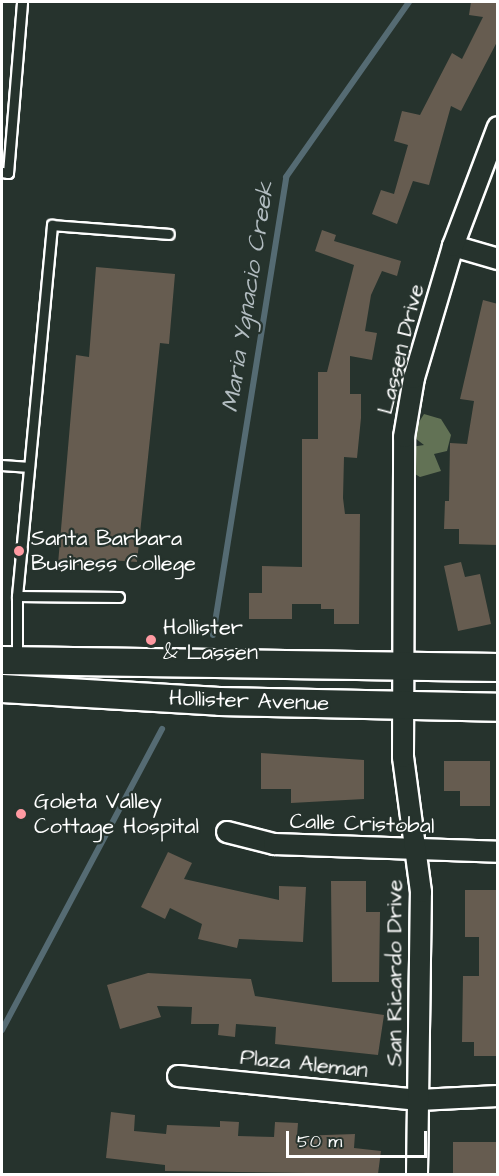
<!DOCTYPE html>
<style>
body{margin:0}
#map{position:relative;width:499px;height:1176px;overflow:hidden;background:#26332d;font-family:"Architects Daughter",sans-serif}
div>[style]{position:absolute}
.green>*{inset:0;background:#627255}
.stream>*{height:6px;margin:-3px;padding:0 3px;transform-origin:3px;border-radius:3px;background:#556b73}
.building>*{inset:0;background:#665c50;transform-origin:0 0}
.roads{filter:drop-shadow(2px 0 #fff) drop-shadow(-2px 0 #fff) drop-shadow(0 2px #fff) drop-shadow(0 -2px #fff)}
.lane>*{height:9px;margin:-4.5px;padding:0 4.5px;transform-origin:4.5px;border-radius:4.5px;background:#26332d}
.street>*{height:20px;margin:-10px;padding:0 10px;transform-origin:10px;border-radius:10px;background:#26332d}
.secondary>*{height:27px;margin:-13.5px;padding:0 13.5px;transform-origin:13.5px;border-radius:13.5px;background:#26332d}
.dots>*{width:16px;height:16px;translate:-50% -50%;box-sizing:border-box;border:3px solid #26332d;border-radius:50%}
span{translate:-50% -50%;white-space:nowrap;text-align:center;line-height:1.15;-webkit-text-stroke:4.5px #26332d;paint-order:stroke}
.street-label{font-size:22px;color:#fff}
.poi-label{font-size:22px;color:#fff}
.left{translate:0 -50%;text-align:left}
.water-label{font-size:24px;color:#b2bcc0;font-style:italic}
.frame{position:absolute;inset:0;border:3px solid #fff;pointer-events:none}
.scale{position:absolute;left:286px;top:1131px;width:141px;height:27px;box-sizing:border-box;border:3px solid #fff;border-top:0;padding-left:8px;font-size:18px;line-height:21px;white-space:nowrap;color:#fff;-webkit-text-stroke:4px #26332d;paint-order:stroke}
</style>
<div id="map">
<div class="green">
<i style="clip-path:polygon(424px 414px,441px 419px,451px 435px,447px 451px,434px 454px,441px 471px,420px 477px,408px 470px,411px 447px,424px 445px,411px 435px)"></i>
</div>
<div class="stream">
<i style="left:213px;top:635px;width:464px;rotate:-80.9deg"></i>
<i style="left:286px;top:177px;width:214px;rotate:-54.9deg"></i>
<i style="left:2px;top:1030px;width:341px;rotate:-62deg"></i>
</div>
<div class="building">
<i style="clip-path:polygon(471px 2px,498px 2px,498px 40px,461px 111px,451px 106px,429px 185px,413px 181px,397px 224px,372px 214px,381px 190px,394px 194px,408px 145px,394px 141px,402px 111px,420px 115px,452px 53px,462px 59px,483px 17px,469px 15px)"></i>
<i style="clip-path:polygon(322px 230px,336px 235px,334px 241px,401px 261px,397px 276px,382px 271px,371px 295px,365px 331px,377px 333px,372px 360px,350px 356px,350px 394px,361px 394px,361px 418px,357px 458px,344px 457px,343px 498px,345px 514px,360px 514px,359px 624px,334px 624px,334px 609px,321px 609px,321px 604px,292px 604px,292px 619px,249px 619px,249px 593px,262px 593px,262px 566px,302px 567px,302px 439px,318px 439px,318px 372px,327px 372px,354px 265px,315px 251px)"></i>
<i style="clip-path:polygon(96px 267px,175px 274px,169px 344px,160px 343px,137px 562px,109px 560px,108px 567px,58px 564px,76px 355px,89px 357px)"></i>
<i style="clip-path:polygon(483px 300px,498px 304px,498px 545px,459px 544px,459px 529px,444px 529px,445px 501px,449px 501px,450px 443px,467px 444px,474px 401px,460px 399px)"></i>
<i style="clip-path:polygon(461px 562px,465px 577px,480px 574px,491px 624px,458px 631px,444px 566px)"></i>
<i style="clip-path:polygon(261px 753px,364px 760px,364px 799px,291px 803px,291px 789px,261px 789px)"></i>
<i style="clip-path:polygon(444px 761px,490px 761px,490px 806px,460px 806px,460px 791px,444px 791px)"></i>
<i style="clip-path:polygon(168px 852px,192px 863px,184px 879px,279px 900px,279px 886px,306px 887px,303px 942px,239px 939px,237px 948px,198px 939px,202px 924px,170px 908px,165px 919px,141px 907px)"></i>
<i style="clip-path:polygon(331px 881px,366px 881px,366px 912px,380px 912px,379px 982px,332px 982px)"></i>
<i style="clip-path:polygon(465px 890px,498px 890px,498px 1056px,474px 1056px,474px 1042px,462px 1042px,463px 976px,479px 976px,479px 937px,465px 937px)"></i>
<i style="clip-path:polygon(148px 973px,251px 979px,255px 996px,384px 1015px,378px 1055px,275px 1044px,276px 1027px,236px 1024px,235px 1037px,218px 1035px,219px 1024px,191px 1024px,192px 1007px,157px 1006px,161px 1017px,120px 1029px,107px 985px)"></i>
<i style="clip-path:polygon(111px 1112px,135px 1115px,134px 1131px,166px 1134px,167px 1125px,220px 1127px,220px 1121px,239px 1122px,238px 1136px,274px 1137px,275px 1122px,298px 1123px,297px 1136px,355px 1134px,354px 1148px,381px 1151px,378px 1174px,165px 1171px,165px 1165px,106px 1158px)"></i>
<i style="left:453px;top:1142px;width:45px;height:32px"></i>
</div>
<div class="roads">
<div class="lane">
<i style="left:2px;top:172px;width:6px;rotate:9deg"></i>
<i style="left:8px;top:173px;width:172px;rotate:-85.3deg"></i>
<i style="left:2px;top:465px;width:27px;rotate:4deg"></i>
<i style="left:17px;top:596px;width:102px;rotate:0.6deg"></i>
<i style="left:17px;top:659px;width:63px;rotate:-90deg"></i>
<i style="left:17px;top:596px;width:373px;rotate:-84.6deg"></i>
<i style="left:52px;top:225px;width:117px;rotate:4.4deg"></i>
</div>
<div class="street">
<i style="left:453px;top:246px;width:47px;rotate:16.1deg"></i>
<i style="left:227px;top:832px;width:49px;rotate:14.3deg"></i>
<i style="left:274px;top:844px;width:224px;rotate:2deg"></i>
<i style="left:178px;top:1076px;width:242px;rotate:5.7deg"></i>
<i style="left:419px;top:1100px;width:79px;rotate:-2.9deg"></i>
<i style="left:417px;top:1174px;width:282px;rotate:-89.2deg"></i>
<i style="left:421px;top:892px;width:136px;rotate:-97.6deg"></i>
<i style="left:403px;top:757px;width:320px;rotate:-89.8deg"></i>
<i style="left:404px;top:437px;width:60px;rotate:-80.4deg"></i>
<i style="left:414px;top:378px;width:138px;rotate:-73.5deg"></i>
<i style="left:453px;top:246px;width:127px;rotate:-69.3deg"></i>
</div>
<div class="secondary">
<i style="left:2px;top:660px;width:496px;rotate:0.8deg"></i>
<i style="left:2px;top:688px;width:217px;rotate:3.4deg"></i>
<i style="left:219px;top:701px;width:279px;rotate:1.2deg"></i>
</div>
</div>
<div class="dots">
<i style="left:19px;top:551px;background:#ff9aa2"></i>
<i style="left:151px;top:640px;background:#ff9aa2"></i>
<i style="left:21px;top:814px;background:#ff9aa2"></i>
</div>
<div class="street-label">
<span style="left:401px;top:349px;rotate:-76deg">Lassen Drive</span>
<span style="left:249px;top:701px;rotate:2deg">Hollister Avenue</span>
<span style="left:362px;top:824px;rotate:2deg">Calle Cristobal</span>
<span style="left:395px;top:973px;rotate:-90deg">San Ricardo Drive</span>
<span style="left:304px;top:1064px;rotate:6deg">Plaza Aleman</span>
</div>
<div class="poi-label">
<span class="left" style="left:31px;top:551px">Santa Barbara<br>Business College</span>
<span class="left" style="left:163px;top:640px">Hollister<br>&amp; Lassen</span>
<span class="left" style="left:34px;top:814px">Goleta Valley<br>Cottage Hospital</span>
</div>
<div class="water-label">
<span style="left:249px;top:297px;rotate:-81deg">Maria Ygnacio Creek</span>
</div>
<div class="frame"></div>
<div class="scale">50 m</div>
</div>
